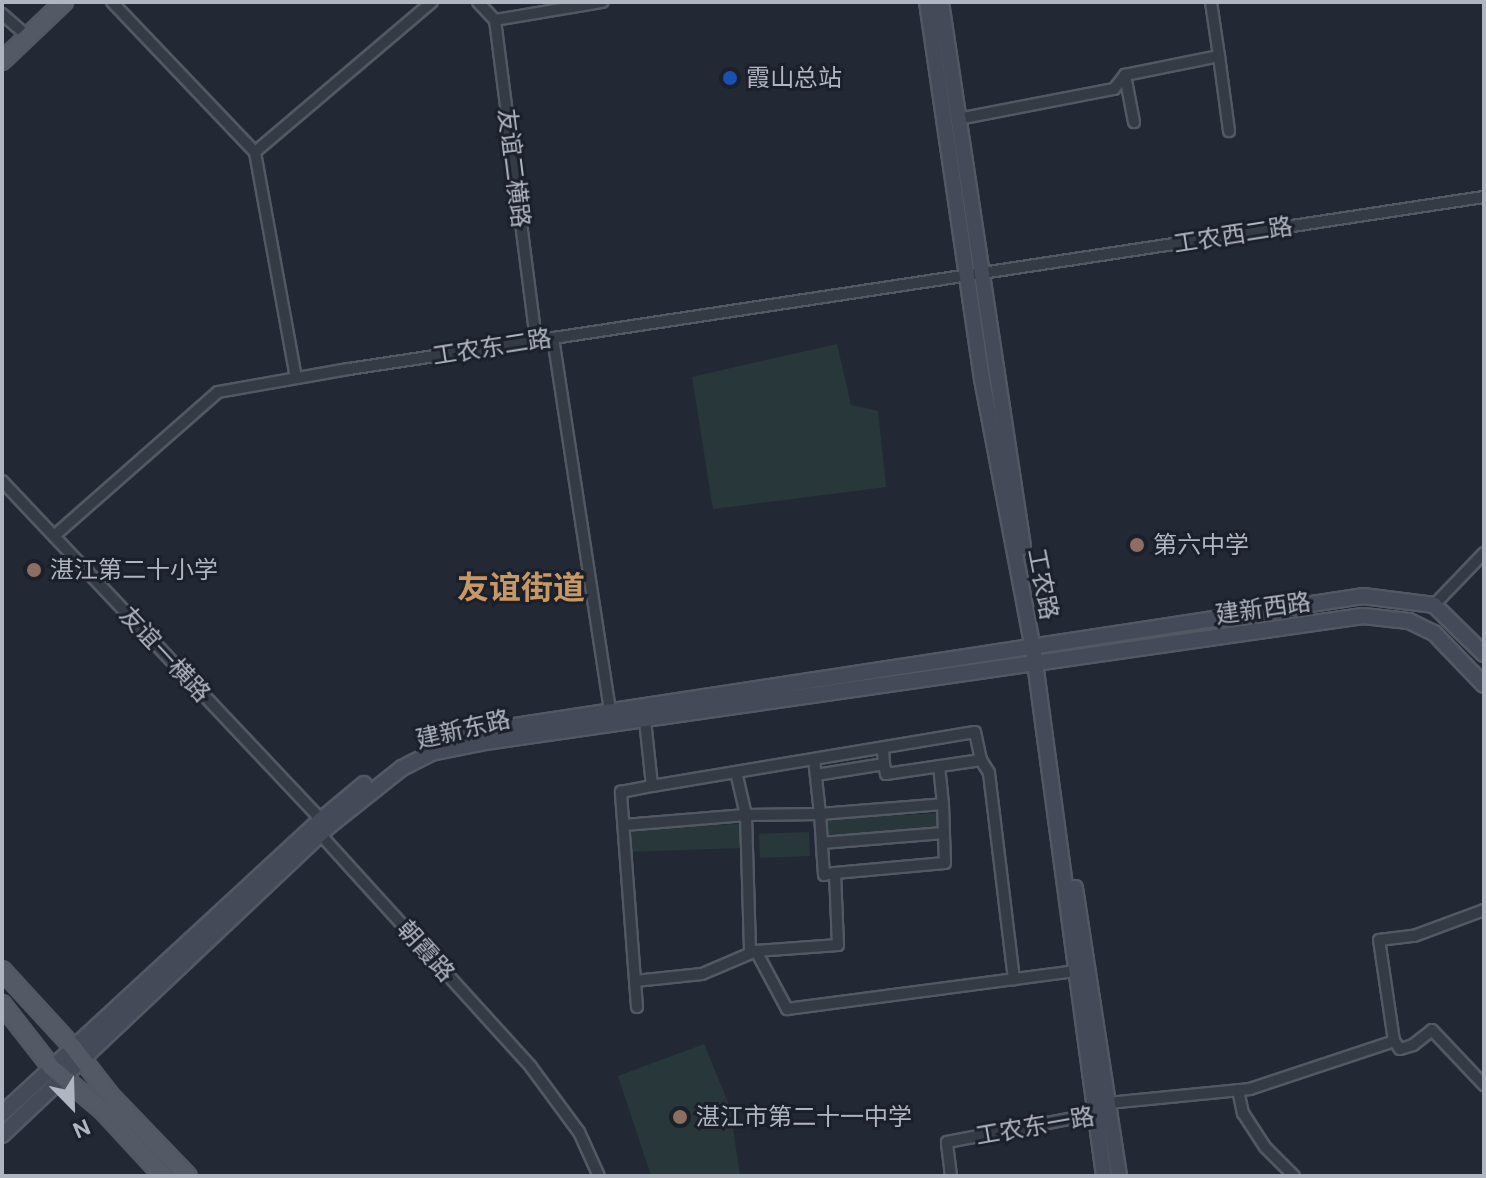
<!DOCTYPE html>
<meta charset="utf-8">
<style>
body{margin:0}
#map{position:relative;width:1486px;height:1178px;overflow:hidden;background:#222935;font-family:"DM Sans","Noto Sans SC",sans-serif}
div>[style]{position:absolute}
.green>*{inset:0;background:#28383a;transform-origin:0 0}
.roads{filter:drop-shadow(2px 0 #535863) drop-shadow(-2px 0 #535863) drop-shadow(0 2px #535863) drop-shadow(0 -2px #535863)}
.street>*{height:10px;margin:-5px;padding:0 5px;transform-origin:5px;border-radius:5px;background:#353b45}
.secondary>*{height:14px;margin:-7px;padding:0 7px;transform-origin:7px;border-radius:7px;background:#444a58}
.primary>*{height:16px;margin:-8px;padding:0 8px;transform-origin:8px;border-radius:8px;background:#535965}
.dots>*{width:22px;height:22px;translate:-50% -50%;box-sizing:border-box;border:4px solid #1b202a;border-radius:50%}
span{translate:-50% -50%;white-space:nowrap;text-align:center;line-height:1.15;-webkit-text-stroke:6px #1b202a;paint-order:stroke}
.poi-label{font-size:24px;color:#b0b5c2}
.left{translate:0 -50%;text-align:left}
.street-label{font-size:24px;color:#b0b5c2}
.district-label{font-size:32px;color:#c79866;font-weight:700}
.frame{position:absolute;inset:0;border:4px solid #b0b5c2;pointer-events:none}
.north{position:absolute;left:32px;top:1066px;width:80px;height:80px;-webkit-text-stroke:6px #1b202a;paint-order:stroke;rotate:157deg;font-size:22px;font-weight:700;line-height:32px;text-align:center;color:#b0b5c2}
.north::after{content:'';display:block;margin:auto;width:28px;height:36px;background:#b0b5c2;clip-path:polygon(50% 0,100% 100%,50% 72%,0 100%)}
</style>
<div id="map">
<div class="green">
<i style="clip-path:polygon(837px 344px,851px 405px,878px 411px,886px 487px,713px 509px,692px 377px)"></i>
<i style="left:941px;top:813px;width:18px;height:116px;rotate:87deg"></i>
<i style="left:740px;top:824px;width:24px;height:109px;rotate:88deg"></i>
<i style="left:809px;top:832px;width:24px;height:50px;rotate:88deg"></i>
<i style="clip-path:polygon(704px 1044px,730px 1107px,740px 1176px,651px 1176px,618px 1076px)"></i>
</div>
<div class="roads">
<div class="street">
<i style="left:112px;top:2px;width:207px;rotate:46.4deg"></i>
<i style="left:478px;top:2px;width:25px;rotate:47deg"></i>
<i style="left:495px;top:20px;width:324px;rotate:82.7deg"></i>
<i style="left:1211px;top:2px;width:55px;rotate:81.6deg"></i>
<i style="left:2px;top:14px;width:35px;rotate:41deg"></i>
<i style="left:495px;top:20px;width:109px;rotate:-9.5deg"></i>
<i style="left:1125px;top:75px;width:48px;rotate:79.2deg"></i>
<i style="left:958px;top:119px;width:159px;rotate:-10.9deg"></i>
<i style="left:1114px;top:89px;width:18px;rotate:-52deg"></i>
<i style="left:1125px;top:75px;width:96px;rotate:-11.4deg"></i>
<i style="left:1219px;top:56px;width:76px;rotate:82.4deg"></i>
<i style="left:553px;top:338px;width:377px;rotate:81.3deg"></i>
<i style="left:296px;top:378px;width:230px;rotate:-100.3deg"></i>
<i style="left:255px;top:152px;width:232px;rotate:-40.3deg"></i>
<i style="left:2px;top:481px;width:470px;rotate:46.7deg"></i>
<i style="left:54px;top:536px;width:218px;rotate:-41.3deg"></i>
<i style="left:218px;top:392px;width:133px;rotate:-10deg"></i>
<i style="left:349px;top:369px;width:1148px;rotate:-8.62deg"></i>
<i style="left:1434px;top:605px;width:72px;rotate:-46.1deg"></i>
<i style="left:645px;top:720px;width:66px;rotate:83.9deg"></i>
<i style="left:652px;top:786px;width:327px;rotate:-9.5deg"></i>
<i style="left:975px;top:732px;width:29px;rotate:78deg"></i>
<i style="left:981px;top:760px;width:96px;rotate:171.6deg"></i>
<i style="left:886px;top:774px;width:10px;rotate:-101deg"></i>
<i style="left:981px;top:760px;width:15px;rotate:58deg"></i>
<i style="left:989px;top:773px;width:208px;rotate:83.1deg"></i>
<i style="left:736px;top:772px;width:44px;rotate:76.9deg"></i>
<i style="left:746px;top:815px;width:138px;rotate:88.3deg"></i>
<i style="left:816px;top:775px;width:69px;rotate:-9.2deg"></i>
<i style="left:884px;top:764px;width:16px;rotate:-94deg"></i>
<i style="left:624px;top:825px;width:122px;rotate:-4.7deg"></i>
<i style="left:746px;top:815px;width:74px;rotate:-0.8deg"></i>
<i style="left:820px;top:814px;width:55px;rotate:-96.2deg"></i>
<i style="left:320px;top:834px;width:314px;rotate:47.8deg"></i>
<i style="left:531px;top:1067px;width:81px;rotate:53.6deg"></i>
<i style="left:579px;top:1132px;width:48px;rotate:65.6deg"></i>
<i style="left:822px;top:843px;width:29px;rotate:-94deg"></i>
<i style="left:820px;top:814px;width:123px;rotate:-4.6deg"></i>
<i style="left:943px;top:804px;width:38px;rotate:-96deg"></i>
<i style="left:835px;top:873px;width:110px;rotate:-5.2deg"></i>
<i style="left:945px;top:863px;width:30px;rotate:-92deg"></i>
<i style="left:756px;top:951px;width:82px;rotate:-4.2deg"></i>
<i style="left:838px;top:945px;width:72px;rotate:-92.4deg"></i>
<i style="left:835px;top:873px;width:11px;rotate:170deg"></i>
<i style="left:824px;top:875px;width:32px;rotate:-94deg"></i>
<i style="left:822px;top:843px;width:122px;rotate:-4.7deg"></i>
<i style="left:944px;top:833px;width:29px;rotate:-92deg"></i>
<i style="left:635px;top:981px;width:67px;rotate:-6deg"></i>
<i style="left:702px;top:974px;width:59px;rotate:-23.1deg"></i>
<i style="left:756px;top:951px;width:66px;rotate:61.9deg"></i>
<i style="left:787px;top:1009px;width:292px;rotate:-7.5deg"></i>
<i style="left:637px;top:1007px;width:216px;rotate:-94.3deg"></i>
<i style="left:621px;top:792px;width:32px;rotate:-11deg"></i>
<i style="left:1394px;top:1041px;width:10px;rotate:53deg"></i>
<i style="left:1400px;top:1049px;width:14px;rotate:-17deg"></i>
<i style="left:1413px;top:1045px;width:24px;rotate:-38deg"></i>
<i style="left:1432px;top:1030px;width:76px;rotate:46.6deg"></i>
<i style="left:1238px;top:1090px;width:24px;rotate:78deg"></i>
<i style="left:1243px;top:1113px;width:40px;rotate:57.1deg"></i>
<i style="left:1265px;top:1147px;width:41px;rotate:45deg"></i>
<i style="left:1108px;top:1103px;width:143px;rotate:-5.6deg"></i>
<i style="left:1250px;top:1089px;width:152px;rotate:-18.4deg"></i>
<i style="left:1394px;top:1041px;width:102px;rotate:-98.4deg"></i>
<i style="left:1379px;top:940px;width:35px;rotate:-7deg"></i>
<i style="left:1414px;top:936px;width:75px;rotate:-20.4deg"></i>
<i style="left:951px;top:1176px;width:34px;rotate:-97deg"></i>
<i style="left:947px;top:1142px;width:156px;rotate:-10.7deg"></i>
</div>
<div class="secondary">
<i style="left:927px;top:2px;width:381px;rotate:81.7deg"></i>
<i style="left:982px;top:379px;width:274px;rotate:79.3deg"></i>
<i style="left:1033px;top:648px;width:533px;rotate:82.34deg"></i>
<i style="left:941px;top:2px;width:551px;rotate:81.44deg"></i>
<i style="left:429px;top:745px;width:55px;rotate:-14.8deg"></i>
<i style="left:482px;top:731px;width:891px;rotate:-8.71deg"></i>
<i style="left:1363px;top:596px;width:72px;rotate:7.2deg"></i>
<i style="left:1434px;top:605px;width:70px;rotate:44.4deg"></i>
<i style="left:1075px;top:888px;width:291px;rotate:81.3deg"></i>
<i style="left:2px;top:1114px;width:434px;rotate:-42.7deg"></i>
<i style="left:321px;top:820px;width:56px;rotate:-39.9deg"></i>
<i style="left:2px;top:1135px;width:450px;rotate:-43.4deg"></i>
<i style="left:329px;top:826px;width:93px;rotate:-38.5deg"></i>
<i style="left:402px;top:768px;width:33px;rotate:-27deg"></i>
<i style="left:431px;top:753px;width:55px;rotate:-11.5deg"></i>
<i style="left:485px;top:742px;width:887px;rotate:-8.17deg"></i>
<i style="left:1363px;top:616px;width:46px;rotate:6.2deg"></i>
<i style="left:1409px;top:621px;width:28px;rotate:26deg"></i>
<i style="left:1434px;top:633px;width:72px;rotate:46.1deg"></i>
</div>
<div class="primary">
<i style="left:2px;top:61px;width:86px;rotate:-43.6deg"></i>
<i style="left:2px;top:970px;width:103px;rotate:47.4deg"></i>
<i style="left:72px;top:1046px;width:62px;rotate:52.2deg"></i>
<i style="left:110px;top:1095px;width:112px;rotate:46.1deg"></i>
<i style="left:2px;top:1004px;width:80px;rotate:52.1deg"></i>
<i style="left:51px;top:1067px;width:68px;rotate:40.2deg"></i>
<i style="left:103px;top:1111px;width:88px;rotate:47.3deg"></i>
</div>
</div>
<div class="dots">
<i style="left:730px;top:78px;background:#1a4fb4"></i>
<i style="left:1137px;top:545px;background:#8d6e63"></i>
<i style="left:34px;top:570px;background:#8d6e63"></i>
<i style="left:680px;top:1117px;background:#8d6e63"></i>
</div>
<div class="poi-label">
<span class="left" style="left:746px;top:78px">霞山总站</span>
<span class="left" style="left:1153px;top:545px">第六中学</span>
<span class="left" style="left:50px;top:570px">湛江第二十小学</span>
<span class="left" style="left:696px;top:1117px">湛江市第二十一中学</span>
</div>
<div class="street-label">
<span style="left:514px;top:168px;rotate:83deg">友谊二横路</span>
<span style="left:1233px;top:235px;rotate:-9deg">工农西二路</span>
<span style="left:492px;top:347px;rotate:-9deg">工农东二路</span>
<span style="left:1043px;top:584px;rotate:79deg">工农路</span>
<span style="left:1263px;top:608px;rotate:-8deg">建新西路</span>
<span style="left:165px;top:654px;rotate:47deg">友谊一横路</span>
<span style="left:463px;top:729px;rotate:-13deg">建新东路</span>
<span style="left:426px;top:951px;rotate:48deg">朝霞路</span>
<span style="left:1035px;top:1126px;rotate:-10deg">工农东一路</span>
</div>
<div class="district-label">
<span style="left:521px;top:588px">友谊街道</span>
</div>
<div class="frame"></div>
<div class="north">N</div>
</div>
